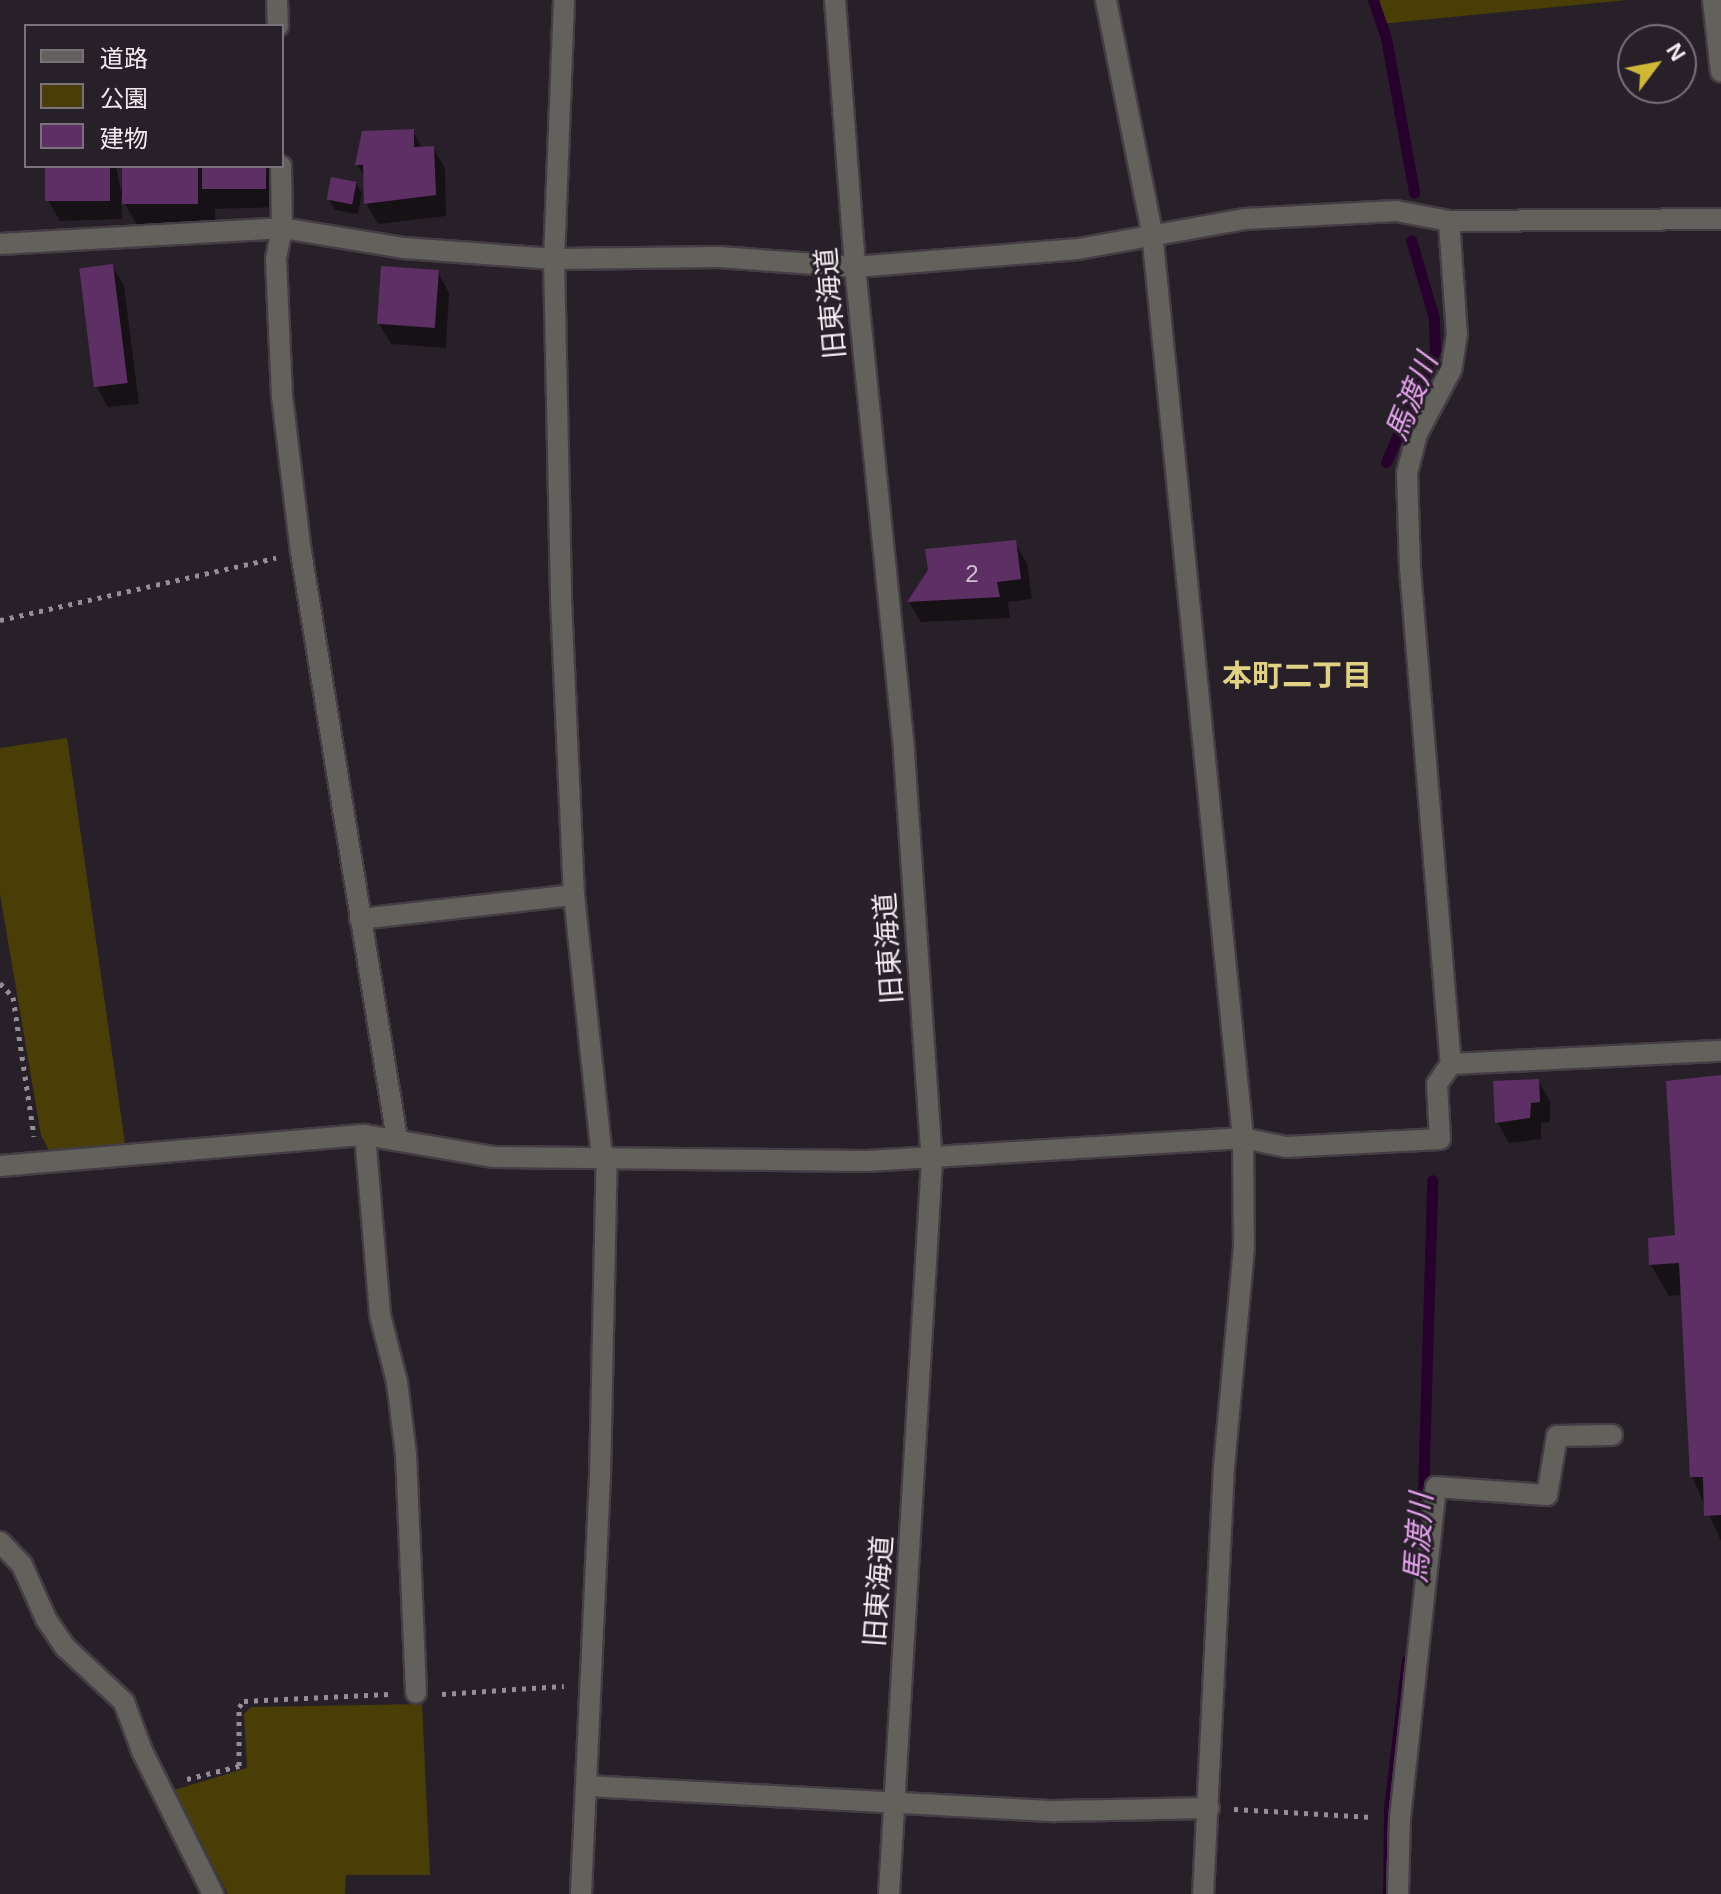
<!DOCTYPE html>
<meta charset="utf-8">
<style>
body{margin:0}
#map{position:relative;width:1721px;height:1894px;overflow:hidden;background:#282029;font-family:Arial,"Noto Sans JP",sans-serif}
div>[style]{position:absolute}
.green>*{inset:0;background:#493f06}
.shadow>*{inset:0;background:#0007}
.stream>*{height:11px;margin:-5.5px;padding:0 5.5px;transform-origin:5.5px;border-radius:5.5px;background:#28002e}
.building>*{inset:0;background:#5d2f64;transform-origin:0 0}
.path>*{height:5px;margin-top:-2.5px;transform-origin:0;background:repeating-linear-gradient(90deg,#958e96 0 4px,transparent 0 10px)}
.roads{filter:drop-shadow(2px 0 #443d45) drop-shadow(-2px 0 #443d45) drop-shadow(0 2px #443d45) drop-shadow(0 -2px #443d45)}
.minor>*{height:20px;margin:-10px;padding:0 10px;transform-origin:10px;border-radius:10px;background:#62615b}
span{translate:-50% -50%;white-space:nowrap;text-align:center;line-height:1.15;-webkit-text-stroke:6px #282029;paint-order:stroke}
.number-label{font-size:24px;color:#cebecf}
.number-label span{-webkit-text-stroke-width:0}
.street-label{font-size:28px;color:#f3edf3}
.water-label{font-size:30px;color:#e7a1f0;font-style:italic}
.neighbourhood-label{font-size:30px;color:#e1d183;font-weight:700}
.legend{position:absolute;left:24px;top:24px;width:260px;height:144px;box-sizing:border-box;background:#282029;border:2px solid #79727a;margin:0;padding:10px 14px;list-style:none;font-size:24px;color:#f3edf3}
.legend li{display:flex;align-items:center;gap:16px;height:40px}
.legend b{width:40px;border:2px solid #79727a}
.north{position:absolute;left:1617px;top:24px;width:80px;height:80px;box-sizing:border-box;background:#282029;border:2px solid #79727a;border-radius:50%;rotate:58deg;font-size:22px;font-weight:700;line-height:32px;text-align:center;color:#f3edf3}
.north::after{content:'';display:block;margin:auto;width:28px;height:36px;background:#d0b736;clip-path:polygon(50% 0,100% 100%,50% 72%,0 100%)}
</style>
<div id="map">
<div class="green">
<i style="clip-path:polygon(1370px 0,1628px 0,1380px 24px)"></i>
<i style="clip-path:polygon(67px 738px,125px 1144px,51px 1154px,41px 1135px,0 894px,0 748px)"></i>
<i style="clip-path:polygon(422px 1704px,430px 1875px,346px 1875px,345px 1894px,228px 1894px,174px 1790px,247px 1768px,244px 1714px,251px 1707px)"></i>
</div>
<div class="shadow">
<i style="clip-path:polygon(413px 131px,422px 148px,433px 148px,445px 168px,446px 216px,378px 224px,366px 203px,365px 178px,357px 164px)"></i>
<i style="clip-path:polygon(47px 166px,116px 166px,121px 193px,124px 166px,276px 166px,278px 207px,215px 209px,216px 232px,143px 235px,121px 197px,122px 219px,60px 221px,48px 200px)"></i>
<i style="clip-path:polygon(356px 183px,362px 193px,358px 214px,335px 210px,329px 200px)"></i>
<i style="clip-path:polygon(112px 266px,124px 286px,139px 404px,108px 407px,96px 386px)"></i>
<i style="clip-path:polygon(438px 272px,449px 293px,446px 348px,391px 344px,379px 324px)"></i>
<i style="clip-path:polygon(1015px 543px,1027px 563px,1032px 599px,1008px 602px,1010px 618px,921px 622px,909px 602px)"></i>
<i style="clip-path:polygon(1721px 1077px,1721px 1541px,1692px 1477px,1682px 1295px,1669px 1296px,1651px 1265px,1677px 1237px)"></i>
<i style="clip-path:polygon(1538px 1081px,1550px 1101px,1550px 1122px,1541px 1123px,1541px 1139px,1509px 1143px,1497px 1122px)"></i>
</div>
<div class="stream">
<i style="left:1373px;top:0;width:40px;rotate:71.1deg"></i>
<i style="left:1386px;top:38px;width:157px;rotate:79.7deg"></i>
<i style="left:1386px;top:462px;width:122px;rotate:-66.4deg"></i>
<i style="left:1435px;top:350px;width:32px;rotate:-92deg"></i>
<i style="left:1434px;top:318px;width:81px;rotate:-106.4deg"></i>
<i style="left:1422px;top:1527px;width:347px;rotate:-88.3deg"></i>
<i style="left:1388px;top:1894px;width:86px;rotate:-89.3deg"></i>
<i style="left:1389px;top:1808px;width:149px;rotate:-83.1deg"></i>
</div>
<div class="building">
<i style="clip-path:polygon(414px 129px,414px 147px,434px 146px,436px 195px,364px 204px,363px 165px,355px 165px,362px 131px)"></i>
<i style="left:45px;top:166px;width:65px;height:35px"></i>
<i style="left:122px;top:166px;width:76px;height:38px"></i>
<i style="left:202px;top:166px;width:64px;height:23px"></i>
<i style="left:331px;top:177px;width:26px;height:23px;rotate:11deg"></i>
<i style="left:113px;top:264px;width:120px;height:34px;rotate:83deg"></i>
<i style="left:381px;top:266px;width:58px;height:58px;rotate:4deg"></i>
<i style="clip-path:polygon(1016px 540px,1021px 579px,997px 582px,1000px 597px,907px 602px,928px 570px,925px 549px)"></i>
<i style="clip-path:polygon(1721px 1075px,1721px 1515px,1704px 1516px,1703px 1477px,1690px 1477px,1679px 1263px,1649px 1265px,1648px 1238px,1675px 1235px,1666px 1081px)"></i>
<i style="clip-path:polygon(1539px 1079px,1540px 1102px,1531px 1103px,1530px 1118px,1495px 1123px,1493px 1081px)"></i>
</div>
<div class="path">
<i style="left:0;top:620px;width:283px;rotate:-12.7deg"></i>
<i style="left:0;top:983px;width:19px;rotate:47deg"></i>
<i style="left:13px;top:997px;width:141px;rotate:81.4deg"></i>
<i style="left:442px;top:1694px;width:122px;rotate:-3.8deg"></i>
<i style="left:187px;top:1779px;width:54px;rotate:-14deg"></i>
<i style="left:239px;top:1766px;width:59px;rotate:-90deg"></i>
<i style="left:239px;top:1707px;width:8px;rotate:-50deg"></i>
<i style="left:244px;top:1701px;width:145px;rotate:-2.8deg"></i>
<i style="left:1234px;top:1809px;width:138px;rotate:3.3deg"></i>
</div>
<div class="roads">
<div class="minor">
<i style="left:277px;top:0;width:26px;rotate:88deg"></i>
<i style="left:564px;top:0;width:259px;rotate:92.2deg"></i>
<i style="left:554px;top:259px;width:340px;rotate:88.8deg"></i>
<i style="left:561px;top:599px;width:296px;rotate:87.5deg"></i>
<i style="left:574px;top:895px;width:262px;rotate:83.9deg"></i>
<i style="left:835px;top:0;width:268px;rotate:85.7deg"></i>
<i style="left:855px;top:267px;width:487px;rotate:84.2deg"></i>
<i style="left:904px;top:752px;width:408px;rotate:86.1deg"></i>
<i style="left:932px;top:1159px;width:736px;rotate:93.35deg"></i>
<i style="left:1106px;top:0;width:237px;rotate:78.8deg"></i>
<i style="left:1152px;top:232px;width:911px;rotate:84.26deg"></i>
<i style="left:1243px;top:1138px;width:109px;rotate:89.5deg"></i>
<i style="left:1244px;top:1247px;width:221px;rotate:95.2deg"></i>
<i style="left:1224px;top:1467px;width:428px;rotate:92.8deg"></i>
<i style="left:1713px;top:0;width:72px;rotate:83.7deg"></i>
<i style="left:281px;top:166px;width:62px;rotate:89.1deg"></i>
<i style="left:282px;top:228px;width:32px;rotate:101deg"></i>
<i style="left:276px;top:259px;width:137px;rotate:87.5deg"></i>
<i style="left:282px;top:396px;width:157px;rotate:83.1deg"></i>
<i style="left:301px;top:552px;width:595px;rotate:80.71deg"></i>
<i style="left:1449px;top:221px;width:113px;rotate:86deg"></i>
<i style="left:1457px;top:334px;width:36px;rotate:99deg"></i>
<i style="left:1451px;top:370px;width:72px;rotate:118deg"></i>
<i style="left:1417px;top:434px;width:40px;rotate:104.4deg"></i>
<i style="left:1407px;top:473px;width:95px;rotate:88.2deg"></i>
<i style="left:1410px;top:568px;width:498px;rotate:85.3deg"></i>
<i style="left:0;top:244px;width:282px;rotate:-3.2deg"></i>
<i style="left:282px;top:228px;width:124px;rotate:9.3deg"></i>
<i style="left:404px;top:248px;width:150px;rotate:4.2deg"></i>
<i style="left:554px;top:259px;width:165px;rotate:-0.7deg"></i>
<i style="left:719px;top:257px;width:136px;rotate:4.2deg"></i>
<i style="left:855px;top:267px;width:224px;rotate:-4.6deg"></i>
<i style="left:1078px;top:249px;width:169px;rotate:-10.2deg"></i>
<i style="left:1244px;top:219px;width:152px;rotate:-3deg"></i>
<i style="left:1396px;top:211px;width:54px;rotate:10.7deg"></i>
<i style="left:1449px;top:221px;width:272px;rotate:-0.4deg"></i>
<i style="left:360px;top:919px;width:215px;rotate:-6.4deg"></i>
<i style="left:365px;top:1135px;width:181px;rotate:85.2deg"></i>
<i style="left:380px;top:1315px;width:69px;rotate:75.8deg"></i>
<i style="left:397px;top:1382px;width:73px;rotate:82.9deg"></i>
<i style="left:406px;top:1454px;width:239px;rotate:87.6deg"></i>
<i style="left:0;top:1166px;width:366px;rotate:-4.9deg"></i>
<i style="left:365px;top:1135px;width:131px;rotate:9.7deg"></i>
<i style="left:494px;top:1157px;width:373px;rotate:0.6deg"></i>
<i style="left:867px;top:1161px;width:377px;rotate:-3.5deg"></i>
<i style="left:1243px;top:1138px;width:44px;rotate:11.8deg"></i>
<i style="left:1286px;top:1147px;width:154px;rotate:-3deg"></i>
<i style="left:1440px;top:1139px;width:55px;rotate:-93.1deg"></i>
<i style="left:1437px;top:1084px;width:24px;rotate:-55deg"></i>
<i style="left:1451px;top:1064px;width:270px;rotate:-2.8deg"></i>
<i style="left:0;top:1542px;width:32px;rotate:46deg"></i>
<i style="left:22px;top:1565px;width:59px;rotate:66deg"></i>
<i style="left:46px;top:1619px;width:34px;rotate:56deg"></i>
<i style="left:65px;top:1647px;width:81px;rotate:43deg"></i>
<i style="left:124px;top:1702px;width:52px;rotate:69.8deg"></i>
<i style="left:142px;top:1751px;width:160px;rotate:63.6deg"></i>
<i style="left:587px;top:1786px;width:468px;rotate:3.1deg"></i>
<i style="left:1054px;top:1811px;width:155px;rotate:-1.1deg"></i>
<i style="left:581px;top:1894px;width:416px;rotate:-87.4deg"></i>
<i style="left:600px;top:1478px;width:322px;rotate:-88.8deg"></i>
<i style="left:1398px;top:1894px;width:76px;rotate:-88.5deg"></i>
<i style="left:1400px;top:1818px;width:333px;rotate:-83.8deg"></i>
<i style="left:1436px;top:1487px;width:111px;rotate:4.1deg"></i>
<i style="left:1547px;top:1495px;width:60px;rotate:-80.4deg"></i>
<i style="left:1557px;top:1436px;width:55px;rotate:-1deg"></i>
</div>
</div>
<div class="number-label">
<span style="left:972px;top:574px">2</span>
</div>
<div class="street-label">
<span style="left:831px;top:303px;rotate:-95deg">旧東海道</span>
<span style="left:889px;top:948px;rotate:-94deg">旧東海道</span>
<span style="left:879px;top:1591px;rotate:-86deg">旧東海道</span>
</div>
<div class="water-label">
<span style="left:1412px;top:397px;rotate:-68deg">馬渡川</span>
<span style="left:1419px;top:1538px;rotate:-86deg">馬渡川</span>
</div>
<div class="neighbourhood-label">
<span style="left:1297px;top:676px">本町二丁目</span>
</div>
<ul class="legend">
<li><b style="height:10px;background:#62615b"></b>道路</li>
<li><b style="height:22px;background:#493f06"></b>公園</li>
<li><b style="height:22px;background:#5d2f64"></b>建物</li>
</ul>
<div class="north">N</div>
</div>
